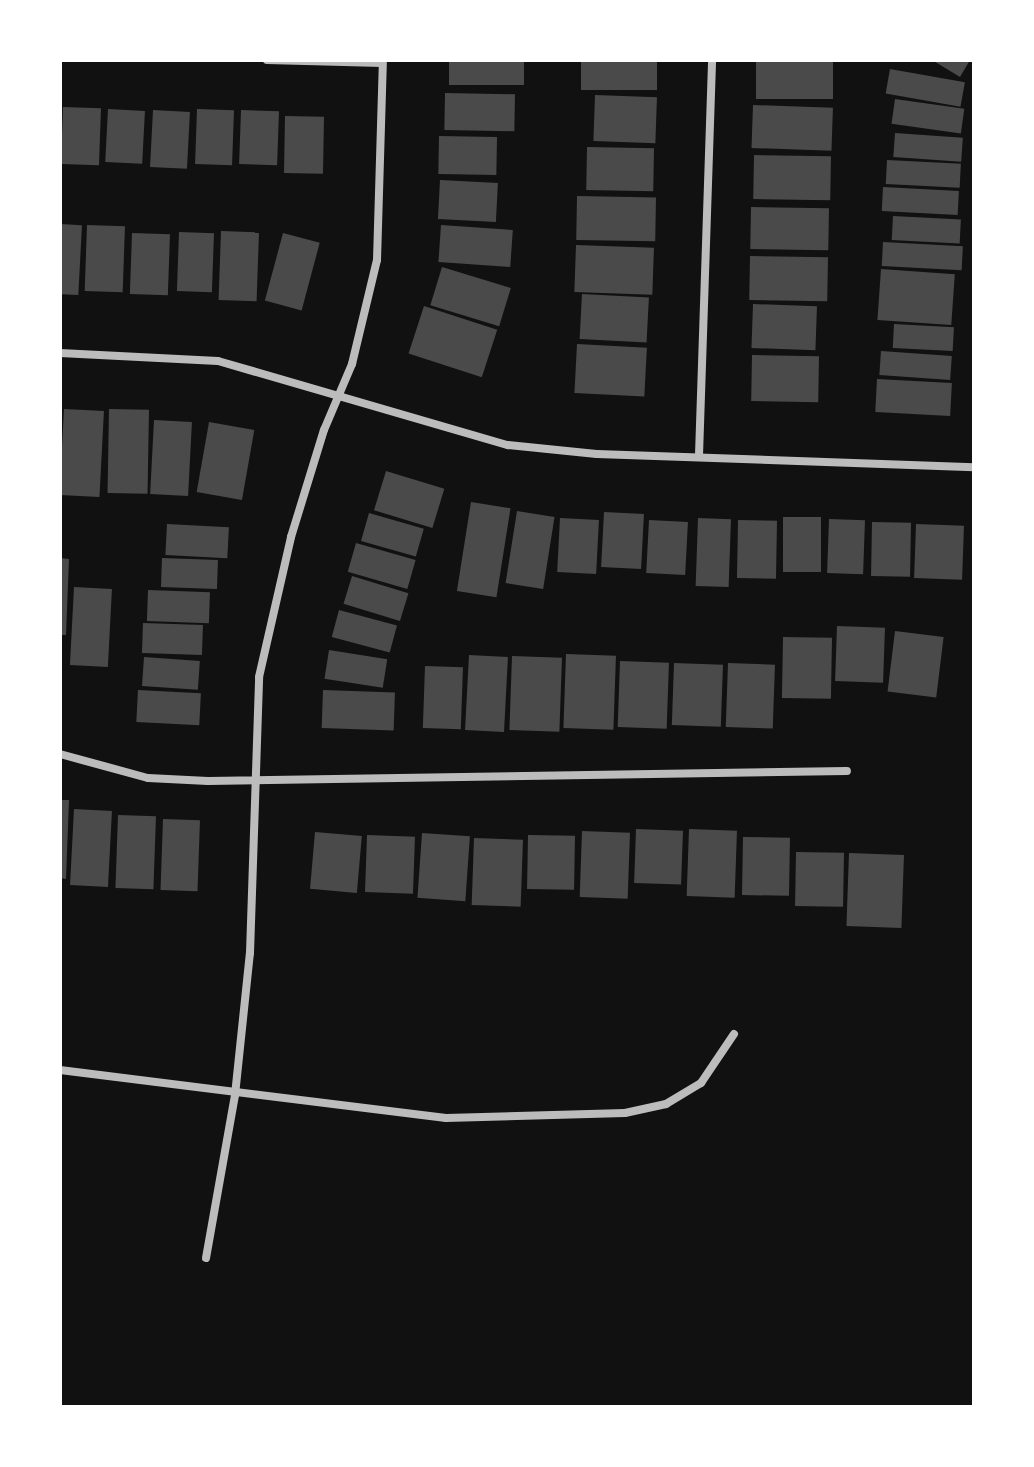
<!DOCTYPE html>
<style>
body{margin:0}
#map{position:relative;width:1034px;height:1467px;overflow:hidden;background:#111;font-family:Merriweather,serif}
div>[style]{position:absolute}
.building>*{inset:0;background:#4a4a4a;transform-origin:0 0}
.minor>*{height:8px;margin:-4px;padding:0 4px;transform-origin:4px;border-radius:4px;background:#bcbcbc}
span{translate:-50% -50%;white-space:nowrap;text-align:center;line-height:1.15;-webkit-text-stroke:8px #fff;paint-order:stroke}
.frame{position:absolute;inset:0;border:62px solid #fff;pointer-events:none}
</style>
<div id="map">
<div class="building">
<i style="left:449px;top:60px;width:75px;height:25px"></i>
<i style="left:581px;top:60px;width:76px;height:30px"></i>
<i style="left:756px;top:60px;width:77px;height:39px"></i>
<i style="clip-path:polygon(932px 60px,970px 60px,960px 77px)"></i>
<i style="left:890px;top:69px;width:76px;height:25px;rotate:10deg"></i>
<i style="left:445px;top:93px;width:70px;height:37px;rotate:1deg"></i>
<i style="left:595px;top:95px;width:62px;height:46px;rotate:2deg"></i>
<i style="left:895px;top:99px;width:70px;height:25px;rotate:8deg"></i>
<i style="left:753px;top:105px;width:80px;height:43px;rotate:2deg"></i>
<i style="left:63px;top:107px;width:38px;height:57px;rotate:2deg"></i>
<i style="left:108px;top:109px;width:37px;height:53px;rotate:3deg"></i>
<i style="left:197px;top:109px;width:37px;height:55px;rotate:2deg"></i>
<i style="left:153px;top:110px;width:37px;height:57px;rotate:3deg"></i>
<i style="left:241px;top:110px;width:38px;height:54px;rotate:2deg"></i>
<i style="left:285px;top:116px;width:39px;height:57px;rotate:1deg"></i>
<i style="left:895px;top:133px;width:68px;height:24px;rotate:4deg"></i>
<i style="left:439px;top:136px;width:58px;height:38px;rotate:1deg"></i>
<i style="left:587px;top:147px;width:67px;height:43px;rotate:1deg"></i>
<i style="left:754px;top:155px;width:77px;height:44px;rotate:1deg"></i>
<i style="left:887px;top:160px;width:74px;height:24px;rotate:3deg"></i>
<i style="left:440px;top:180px;width:58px;height:39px;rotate:3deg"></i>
<i style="left:883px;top:187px;width:76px;height:24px;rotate:3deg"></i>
<i style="left:577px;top:196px;width:79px;height:44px;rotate:1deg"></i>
<i style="left:751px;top:207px;width:78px;height:42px;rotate:1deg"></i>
<i style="left:893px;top:216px;width:68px;height:24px;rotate:3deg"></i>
<i style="left:60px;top:224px;width:22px;height:70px;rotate:3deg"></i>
<i style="left:87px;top:225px;width:38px;height:66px;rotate:2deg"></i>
<i style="left:441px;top:225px;width:72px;height:37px;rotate:4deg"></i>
<i style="left:221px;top:231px;width:38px;height:69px;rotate:2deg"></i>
<i style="left:179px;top:232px;width:35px;height:59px;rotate:2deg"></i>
<i style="left:132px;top:233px;width:38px;height:61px;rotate:2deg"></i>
<i style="left:283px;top:233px;width:38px;height:70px;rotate:15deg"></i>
<i style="left:883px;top:242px;width:80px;height:24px;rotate:3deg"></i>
<i style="left:576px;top:245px;width:78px;height:47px;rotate:2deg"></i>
<i style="left:750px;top:256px;width:78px;height:44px;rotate:1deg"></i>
<i style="left:442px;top:267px;width:72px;height:40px;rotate:17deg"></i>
<i style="left:881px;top:269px;width:74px;height:51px;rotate:4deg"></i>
<i style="left:582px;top:294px;width:67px;height:45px;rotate:3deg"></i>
<i style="left:753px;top:304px;width:64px;height:44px;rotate:2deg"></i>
<i style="left:424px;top:306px;width:77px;height:50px;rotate:18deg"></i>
<i style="left:894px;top:324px;width:60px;height:24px;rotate:3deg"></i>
<i style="left:577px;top:344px;width:70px;height:49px;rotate:3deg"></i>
<i style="left:881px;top:351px;width:71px;height:24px;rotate:4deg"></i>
<i style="left:752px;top:355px;width:67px;height:46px;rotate:1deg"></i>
<i style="left:877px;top:379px;width:75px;height:33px;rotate:3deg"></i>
<i style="left:64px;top:409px;width:40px;height:86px;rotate:3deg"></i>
<i style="left:109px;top:409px;width:40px;height:84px;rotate:1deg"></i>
<i style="left:154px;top:420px;width:38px;height:74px;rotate:3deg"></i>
<i style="left:209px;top:422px;width:46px;height:71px;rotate:10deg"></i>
<i style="left:386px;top:471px;width:61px;height:41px;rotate:17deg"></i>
<i style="left:471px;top:502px;width:40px;height:90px;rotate:9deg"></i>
<i style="left:517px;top:511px;width:38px;height:73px;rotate:9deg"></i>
<i style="left:604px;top:512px;width:40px;height:55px;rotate:3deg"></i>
<i style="left:369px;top:513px;width:57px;height:29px;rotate:16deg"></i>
<i style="left:783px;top:517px;width:38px;height:55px"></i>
<i style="left:560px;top:518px;width:39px;height:54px;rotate:3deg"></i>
<i style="left:698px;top:518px;width:33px;height:68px;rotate:2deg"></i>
<i style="left:829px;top:519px;width:36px;height:54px;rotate:2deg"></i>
<i style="left:649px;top:520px;width:39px;height:53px;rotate:3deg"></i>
<i style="left:738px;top:520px;width:39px;height:58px;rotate:1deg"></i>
<i style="left:872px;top:522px;width:39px;height:54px;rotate:1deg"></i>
<i style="left:167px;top:524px;width:62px;height:31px;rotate:3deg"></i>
<i style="left:916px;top:524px;width:48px;height:54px;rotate:2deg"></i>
<i style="left:356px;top:543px;width:62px;height:30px;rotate:16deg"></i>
<i style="clip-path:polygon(60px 558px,69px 559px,66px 635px,60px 635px)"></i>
<i style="left:162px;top:558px;width:56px;height:29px;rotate:2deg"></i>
<i style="left:352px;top:576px;width:59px;height:29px;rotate:17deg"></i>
<i style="left:74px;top:587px;width:38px;height:78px;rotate:3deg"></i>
<i style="left:148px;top:590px;width:62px;height:31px;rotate:2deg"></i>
<i style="left:339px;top:610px;width:60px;height:28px;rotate:15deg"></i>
<i style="left:143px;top:623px;width:60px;height:30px;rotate:2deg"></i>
<i style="left:837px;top:626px;width:48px;height:55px;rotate:2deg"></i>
<i style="left:895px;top:631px;width:49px;height:61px;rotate:7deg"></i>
<i style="left:783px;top:637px;width:49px;height:61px;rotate:1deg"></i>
<i style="left:329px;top:650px;width:59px;height:29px;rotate:9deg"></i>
<i style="left:566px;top:654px;width:50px;height:74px;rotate:2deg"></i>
<i style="left:469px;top:655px;width:39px;height:75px;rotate:3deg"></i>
<i style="left:512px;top:656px;width:50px;height:74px;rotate:2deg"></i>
<i style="left:144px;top:657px;width:56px;height:29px;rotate:4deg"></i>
<i style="left:620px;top:661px;width:49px;height:66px;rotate:2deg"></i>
<i style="left:674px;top:663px;width:49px;height:62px;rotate:2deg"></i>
<i style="left:728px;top:663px;width:47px;height:64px;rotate:2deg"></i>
<i style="left:425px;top:666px;width:38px;height:62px;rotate:2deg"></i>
<i style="left:138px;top:690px;width:63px;height:32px;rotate:3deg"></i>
<i style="left:323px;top:690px;width:72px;height:38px;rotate:2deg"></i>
<i style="clip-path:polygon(60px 800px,69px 800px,66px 879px,60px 878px)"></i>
<i style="left:74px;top:809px;width:38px;height:76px;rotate:3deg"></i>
<i style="left:118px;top:815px;width:38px;height:73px;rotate:2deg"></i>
<i style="left:163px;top:819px;width:37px;height:71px;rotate:2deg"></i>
<i style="left:636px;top:829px;width:47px;height:54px;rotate:2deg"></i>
<i style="left:689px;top:829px;width:48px;height:67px;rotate:2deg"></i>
<i style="left:582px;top:831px;width:48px;height:66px;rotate:2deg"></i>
<i style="left:315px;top:832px;width:47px;height:57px;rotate:5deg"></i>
<i style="left:422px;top:833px;width:48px;height:65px;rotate:4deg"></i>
<i style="left:367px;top:835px;width:48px;height:57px;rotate:2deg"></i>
<i style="left:528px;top:835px;width:47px;height:54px;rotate:1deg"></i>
<i style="left:743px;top:837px;width:47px;height:58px;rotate:1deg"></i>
<i style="left:474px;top:838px;width:49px;height:67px;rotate:2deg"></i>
<i style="left:796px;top:852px;width:48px;height:54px;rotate:1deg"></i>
<i style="left:849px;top:853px;width:55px;height:73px;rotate:2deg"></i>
</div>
<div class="minor">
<i style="left:267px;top:60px;width:115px;rotate:1.5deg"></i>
<i style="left:60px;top:353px;width:158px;rotate:2.9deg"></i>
<i style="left:218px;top:361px;width:302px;rotate:16.2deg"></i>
<i style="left:508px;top:445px;width:89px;rotate:5.8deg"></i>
<i style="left:597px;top:454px;width:377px;rotate:2deg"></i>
<i style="left:699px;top:455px;width:395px;rotate:-88.1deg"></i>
<i style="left:60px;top:754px;width:91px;rotate:15.3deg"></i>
<i style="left:148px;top:778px;width:60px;rotate:2.9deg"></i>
<i style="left:208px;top:781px;width:639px;rotate:-0.9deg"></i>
<i style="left:60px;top:1070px;width:389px;rotate:7.1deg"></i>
<i style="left:446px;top:1118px;width:179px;rotate:-1.6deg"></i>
<i style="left:625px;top:1113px;width:42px;rotate:-12.4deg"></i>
<i style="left:666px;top:1104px;width:41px;rotate:-31deg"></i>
<i style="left:701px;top:1083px;width:59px;rotate:-56deg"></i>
<i style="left:206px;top:1258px;width:166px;rotate:-79.9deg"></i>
<i style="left:235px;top:1095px;width:143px;rotate:-84deg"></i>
<i style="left:250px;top:953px;width:276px;rotate:-88.1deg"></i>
<i style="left:259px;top:677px;width:144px;rotate:-77.1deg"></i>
<i style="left:291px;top:537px;width:112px;rotate:-72.9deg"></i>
<i style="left:324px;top:430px;width:72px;rotate:-67deg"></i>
<i style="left:352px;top:364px;width:107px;rotate:-76.5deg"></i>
<i style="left:377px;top:260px;width:200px;rotate:-88.3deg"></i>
</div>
<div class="frame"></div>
</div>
